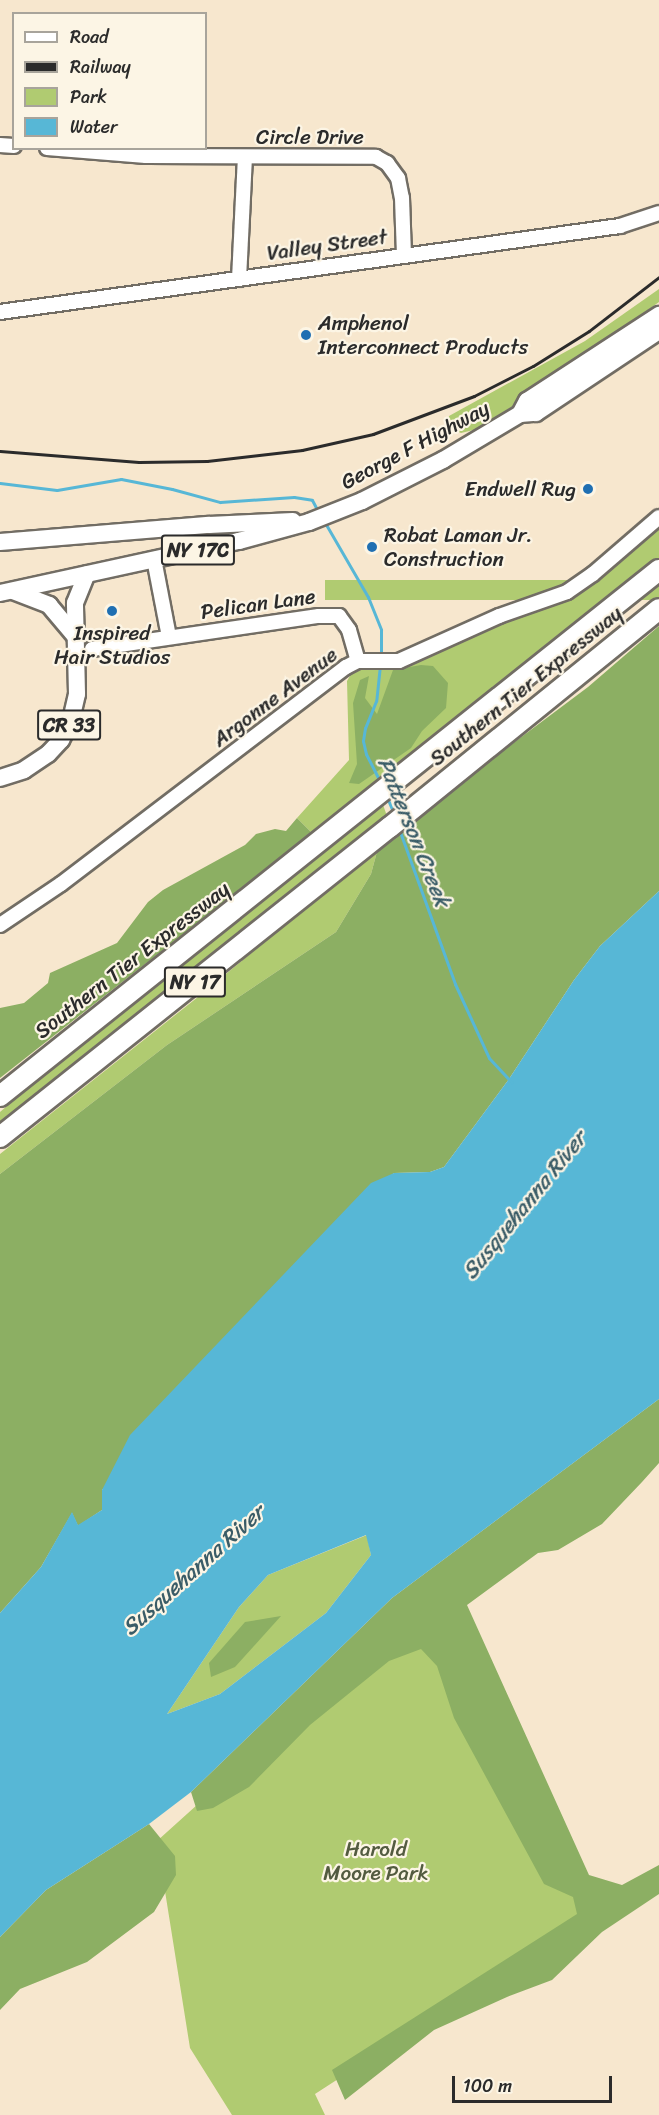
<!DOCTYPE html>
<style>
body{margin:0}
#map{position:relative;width:659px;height:2115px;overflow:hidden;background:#f7e7ce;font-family:Sriracha,sans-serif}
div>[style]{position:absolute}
.green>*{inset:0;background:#b0cb71;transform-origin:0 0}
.forest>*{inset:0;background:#8caf63}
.water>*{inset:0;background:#57b7d6}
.stream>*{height:3px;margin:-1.5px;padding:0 1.5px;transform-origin:1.5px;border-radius:1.5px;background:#57b7d6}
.roads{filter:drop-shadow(2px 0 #726d64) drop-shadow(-2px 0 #726d64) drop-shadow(0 2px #726d64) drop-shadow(0 -2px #726d64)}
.minor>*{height:14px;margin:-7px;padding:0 7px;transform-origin:7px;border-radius:7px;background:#fff}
.major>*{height:16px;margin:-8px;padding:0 8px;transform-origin:8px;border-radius:8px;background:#fff}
.highway>*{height:20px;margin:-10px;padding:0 10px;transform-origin:10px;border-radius:10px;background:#fff}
.rail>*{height:3px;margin:-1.5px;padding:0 1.5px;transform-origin:1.5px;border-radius:1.5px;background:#2b2b2b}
.dots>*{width:16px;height:16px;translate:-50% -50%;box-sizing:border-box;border:3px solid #fcf5e5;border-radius:50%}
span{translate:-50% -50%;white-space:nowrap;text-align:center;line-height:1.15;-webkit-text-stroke:4.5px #fcf5e5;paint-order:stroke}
.shield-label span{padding:2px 4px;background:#fcf5e5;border:2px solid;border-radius:4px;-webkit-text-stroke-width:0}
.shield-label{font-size:20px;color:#2b2b2b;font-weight:700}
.street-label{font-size:21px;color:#2b2b2b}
.poi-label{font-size:21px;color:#2b2b2b}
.left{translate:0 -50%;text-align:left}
.right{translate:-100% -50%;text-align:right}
.park-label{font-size:21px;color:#535b40}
.water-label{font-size:22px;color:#3a5c67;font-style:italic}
.legend{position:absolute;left:12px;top:12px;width:195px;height:138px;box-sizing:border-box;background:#fcf5e5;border:2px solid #a8a49b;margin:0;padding:8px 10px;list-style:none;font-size:18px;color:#2b2b2b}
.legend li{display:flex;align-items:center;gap:12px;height:30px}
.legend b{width:30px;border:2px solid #a8a49b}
.scale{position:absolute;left:452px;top:2076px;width:160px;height:27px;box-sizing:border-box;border:3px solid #2b2b2b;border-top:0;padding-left:8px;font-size:18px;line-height:21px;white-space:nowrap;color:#2b2b2b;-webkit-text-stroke:4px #fcf5e5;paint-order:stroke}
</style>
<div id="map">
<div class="green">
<i style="clip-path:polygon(659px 289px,659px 302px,482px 428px,461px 433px,449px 428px,449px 416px,585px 341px)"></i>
<i style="clip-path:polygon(659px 527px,659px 558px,312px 833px,297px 818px,349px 760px,347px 681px,351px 674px,364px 667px,412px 661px,579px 590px)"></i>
<i style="left:659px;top:580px;width:20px;height:334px;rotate:90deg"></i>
<i style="clip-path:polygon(382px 802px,387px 816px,0 1126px,0 1112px,72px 1050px)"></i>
<i style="clip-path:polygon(378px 848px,371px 874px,336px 932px,167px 1045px,0 1174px,0 1154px,203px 993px)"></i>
<i style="clip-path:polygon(367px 1535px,371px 1555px,326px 1613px,220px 1694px,167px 1714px,239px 1607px,268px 1575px)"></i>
<i style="clip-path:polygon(410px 1613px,602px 1908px,315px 2094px,325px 2115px,232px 2115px,190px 2048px,157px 1841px)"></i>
</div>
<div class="forest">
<i style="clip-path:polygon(659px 626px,659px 891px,600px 946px,574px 980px,509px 1079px,444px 1167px,430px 1172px,394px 1173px,102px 1490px,102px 1510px,78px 1526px,72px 1513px,41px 1567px,0 1613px,0 1174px,167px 1045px,336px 932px,371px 874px,378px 848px,392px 834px,588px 687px)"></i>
<i style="clip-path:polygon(421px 665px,433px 666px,448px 683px,446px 708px,422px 731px,411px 748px,359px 784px,349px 783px,357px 764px,353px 703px,360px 680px,369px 676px,365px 698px,377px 714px,393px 670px)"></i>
<i style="clip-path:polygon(297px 818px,312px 833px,0 1078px,0 1008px,24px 1003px,48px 983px,50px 973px,117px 943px,148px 902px,163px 890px,245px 845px,256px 834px,275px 829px,286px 831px)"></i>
<i style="clip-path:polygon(659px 1399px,659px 1463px,642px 1482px,602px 1524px,558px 1550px,538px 1553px,467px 1605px,589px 1875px,622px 1885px,659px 1865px,659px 1894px,602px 1932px,552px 1980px,507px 1997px,434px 2030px,345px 2100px,332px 2070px,577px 1914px,573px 1897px,544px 1884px,454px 1718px,437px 1666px,421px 1649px,389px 1661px,310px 1725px,249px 1787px,213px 1808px,197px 1811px,191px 1792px,392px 1598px)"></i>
<i style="clip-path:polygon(281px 1616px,235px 1667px,211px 1677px,209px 1663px,245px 1622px)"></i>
<i style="clip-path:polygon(149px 1824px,175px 1856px,176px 1875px,154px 1912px,87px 1962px,20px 1989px,0 2010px,0 1937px,46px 1890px)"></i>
</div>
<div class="water">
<i style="clip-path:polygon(evenodd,659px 891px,659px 1399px,392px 1598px,191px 1792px,149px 1824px,46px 1890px,0 1937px,0 1613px,41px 1567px,72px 1512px,78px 1525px,102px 1510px,102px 1490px,130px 1435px,371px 1183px,394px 1173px,430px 1172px,444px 1167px,509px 1079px,574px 980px,600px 946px,659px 891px,366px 1535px,371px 1555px,326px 1613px,220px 1694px,167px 1714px,239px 1607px,268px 1575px,366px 1535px)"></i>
</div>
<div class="stream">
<i style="left:0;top:483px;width:57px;rotate:7deg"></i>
<i style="left:57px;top:490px;width:65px;rotate:-9.8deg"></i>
<i style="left:121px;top:479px;width:52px;rotate:11.1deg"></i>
<i style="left:172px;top:489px;width:50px;rotate:15.2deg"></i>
<i style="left:220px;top:502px;width:74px;rotate:-3.9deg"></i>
<i style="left:294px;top:497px;width:18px;rotate:9deg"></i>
<i style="left:312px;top:500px;width:15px;rotate:62deg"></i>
<i style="left:324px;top:521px;width:88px;rotate:59.9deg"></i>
<i style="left:368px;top:597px;width:35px;rotate:68deg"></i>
<i style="left:381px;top:630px;width:26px;rotate:90deg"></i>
<i style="left:380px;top:665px;width:36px;rotate:96deg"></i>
<i style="left:376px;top:701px;width:29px;rotate:112deg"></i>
<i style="left:365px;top:728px;width:13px;rotate:99deg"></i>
<i style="left:363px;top:741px;width:13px;rotate:77deg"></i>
<i style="left:366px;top:754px;width:34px;rotate:63deg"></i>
<i style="left:386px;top:795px;width:21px;rotate:67deg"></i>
<i style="left:399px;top:829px;width:165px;rotate:70.1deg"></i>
<i style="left:455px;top:984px;width:81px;rotate:65.3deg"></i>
<i style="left:489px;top:1058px;width:33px;rotate:47deg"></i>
</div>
<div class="roads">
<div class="minor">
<i style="left:0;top:145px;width:14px;rotate:4deg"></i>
<i style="left:47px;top:148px;width:99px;rotate:4.6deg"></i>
<i style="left:146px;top:156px;width:230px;rotate:0.2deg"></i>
<i style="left:376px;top:157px;width:13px;rotate:29deg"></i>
<i style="left:387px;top:163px;width:19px;rotate:54deg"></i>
<i style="left:398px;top:178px;width:20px;rotate:79deg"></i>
<i style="left:402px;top:198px;width:57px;rotate:88deg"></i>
<i style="left:239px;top:279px;width:121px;rotate:-87.2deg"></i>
<i style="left:0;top:312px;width:626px;rotate:-7.9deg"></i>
<i style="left:620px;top:226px;width:41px;rotate:-18.4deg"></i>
<i style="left:154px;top:559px;width:79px;rotate:79.1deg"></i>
<i style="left:92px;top:649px;width:229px;rotate:-8.3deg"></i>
<i style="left:319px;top:616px;width:20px"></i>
<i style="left:339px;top:616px;width:17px;rotate:54deg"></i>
<i style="left:349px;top:630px;width:32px;rotate:74deg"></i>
<i style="left:0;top:925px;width:73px;rotate:-33.9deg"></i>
<i style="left:61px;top:884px;width:358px;rotate:-37.3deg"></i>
<i style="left:346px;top:667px;width:13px;rotate:-27deg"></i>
<i style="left:358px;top:661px;width:41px"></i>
<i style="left:399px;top:661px;width:110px;rotate:-24.2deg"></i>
<i style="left:499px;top:616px;width:72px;rotate:-19.4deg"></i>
<i style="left:567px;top:592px;width:32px;rotate:-35deg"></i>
<i style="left:593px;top:574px;width:87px;rotate:-40.8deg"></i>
</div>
<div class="major">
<i style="left:520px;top:414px;width:15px;rotate:-62deg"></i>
<i style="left:527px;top:401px;width:158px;rotate:-33.1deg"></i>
<i style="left:0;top:542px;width:210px;rotate:-4.7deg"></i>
<i style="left:209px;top:525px;width:84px;rotate:-2.7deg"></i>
<i style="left:13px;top:591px;width:39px;rotate:21deg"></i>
<i style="left:49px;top:605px;width:39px;rotate:50deg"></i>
<i style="left:0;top:593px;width:245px;rotate:-12.3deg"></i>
<i style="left:239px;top:541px;width:73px;rotate:-15.2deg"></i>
<i style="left:309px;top:522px;width:57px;rotate:-21.6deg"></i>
<i style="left:362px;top:501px;width:91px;rotate:-26.8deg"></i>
<i style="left:443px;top:460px;width:90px;rotate:-30.9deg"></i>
<i style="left:520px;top:414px;width:16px;rotate:-4deg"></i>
<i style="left:536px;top:413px;width:148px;rotate:-33.7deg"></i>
<i style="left:0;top:778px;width:25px;rotate:-18deg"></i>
<i style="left:24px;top:770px;width:29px;rotate:-34deg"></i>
<i style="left:48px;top:754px;width:19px;rotate:-47deg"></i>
<i style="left:61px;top:740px;width:22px;rotate:-63deg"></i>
<i style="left:71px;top:720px;width:27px;rotate:-77deg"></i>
<i style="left:77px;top:694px;width:91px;rotate:-91.3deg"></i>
<i style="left:75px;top:603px;width:31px;rotate:-68deg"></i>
</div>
<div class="highway">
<i style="left:0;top:1096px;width:843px;rotate:-38.6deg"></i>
<i style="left:0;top:1137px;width:498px;rotate:-38.5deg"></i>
<i style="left:390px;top:827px;width:346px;rotate:-39deg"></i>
</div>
</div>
<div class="rail">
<i style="left:0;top:451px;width:139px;rotate:4.5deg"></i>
<i style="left:139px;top:462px;width:68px;rotate:-0.8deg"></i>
<i style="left:207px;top:461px;width:96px;rotate:-6.6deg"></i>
<i style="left:302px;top:450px;width:73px;rotate:-12.7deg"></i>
<i style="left:373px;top:434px;width:108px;rotate:-20.6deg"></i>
<i style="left:474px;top:396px;width:66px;rotate:-27deg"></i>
<i style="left:533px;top:366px;width:66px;rotate:-32deg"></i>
<i style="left:589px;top:331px;width:88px;rotate:-37.6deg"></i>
</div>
<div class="dots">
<i style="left:306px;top:335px;background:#1f6fb2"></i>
<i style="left:588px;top:489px;background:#1f6fb2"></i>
<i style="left:372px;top:547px;background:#1f6fb2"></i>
<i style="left:112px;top:611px;background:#1f6fb2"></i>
</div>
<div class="shield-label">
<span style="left:198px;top:550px">NY 17C</span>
<span style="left:69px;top:725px">CR 33</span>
<span style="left:195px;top:982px">NY 17</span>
</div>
<div class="street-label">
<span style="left:310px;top:137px">Circle Drive</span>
<span style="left:327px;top:245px;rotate:-8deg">Valley Street</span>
<span style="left:415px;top:445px;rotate:-28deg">George F Highway</span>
<span style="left:258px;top:604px;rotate:-8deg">Pelican Lane</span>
<span style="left:526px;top:686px;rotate:-39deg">Southern Tier Expressway</span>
<span style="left:275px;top:697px;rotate:-37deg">Argonne Avenue</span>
<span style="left:132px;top:960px;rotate:-38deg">Southern Tier Expressway</span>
</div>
<div class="poi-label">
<span class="left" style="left:318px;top:335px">Amphenol<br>Interconnect Products</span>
<span class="right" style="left:576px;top:489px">Endwell Rug</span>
<span class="left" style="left:384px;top:547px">Robat Laman Jr.<br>Construction</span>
<span style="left:112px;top:645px">Inspired<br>Hair Studios</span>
</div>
<div class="park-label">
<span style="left:376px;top:1861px">Harold<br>Moore Park</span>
</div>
<div class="water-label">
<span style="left:414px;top:832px;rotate:68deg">Patterson Creek</span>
<span style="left:524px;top:1205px;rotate:-51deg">Susquehanna River</span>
<span style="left:193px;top:1570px;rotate:-42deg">Susquehanna River</span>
</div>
<ul class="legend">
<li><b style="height:8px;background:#fff"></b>Road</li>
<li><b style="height:8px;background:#2b2b2b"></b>Railway</li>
<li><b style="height:16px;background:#b0cb71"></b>Park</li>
<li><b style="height:16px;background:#57b7d6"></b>Water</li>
</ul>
<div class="scale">100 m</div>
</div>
